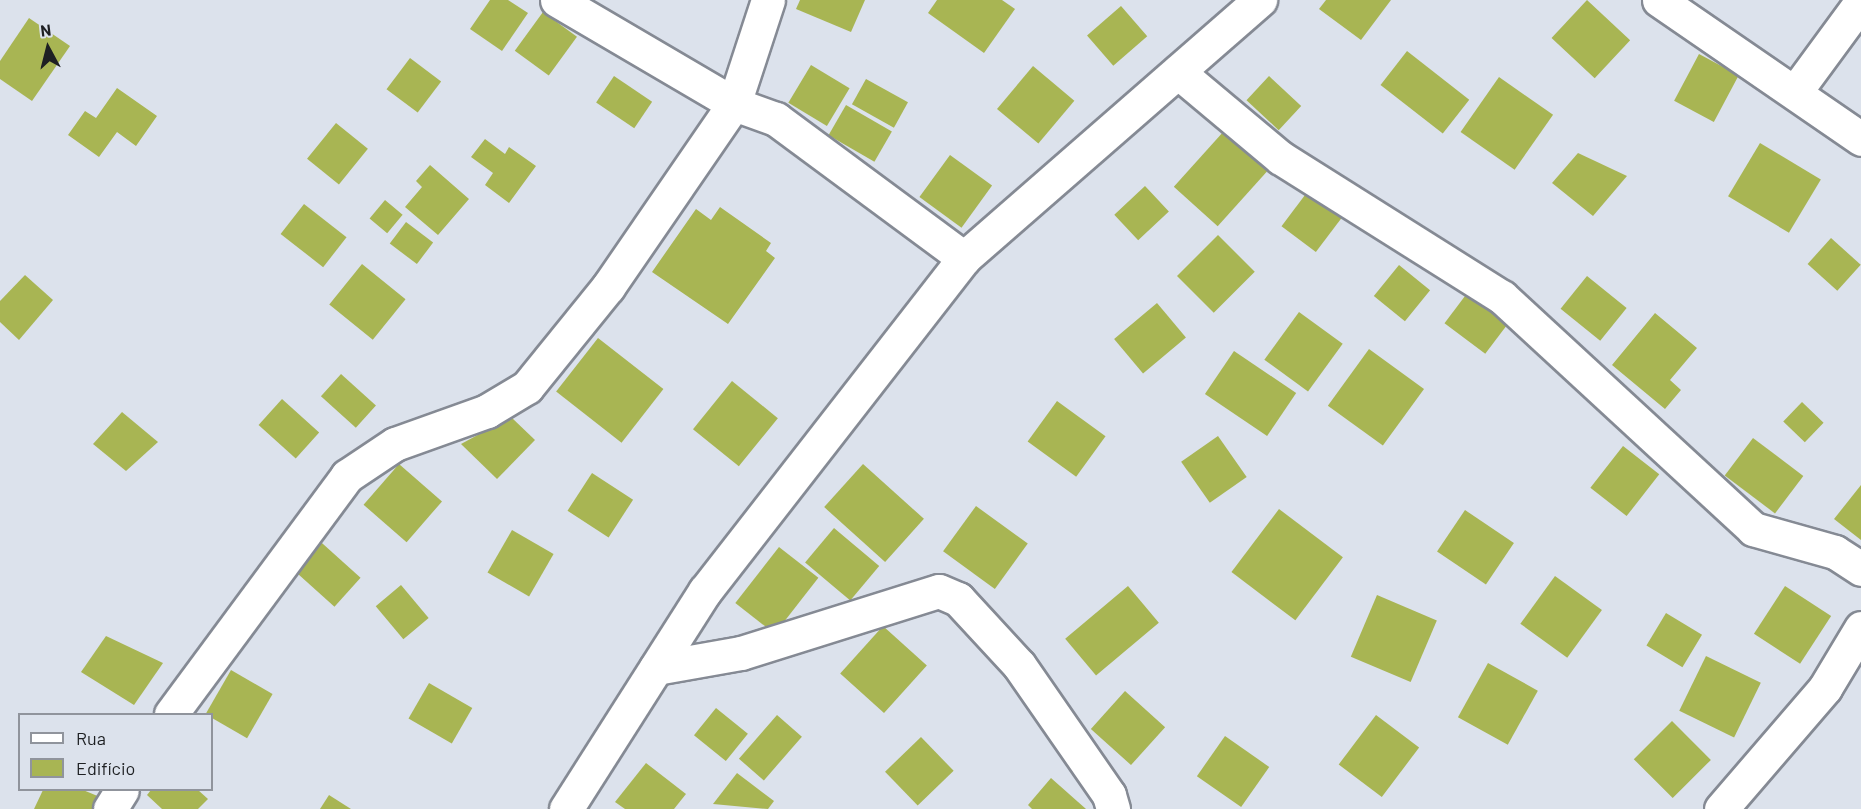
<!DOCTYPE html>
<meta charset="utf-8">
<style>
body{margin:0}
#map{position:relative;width:1861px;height:809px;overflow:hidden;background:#dce2ec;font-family:Barlow,sans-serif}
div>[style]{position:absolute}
.building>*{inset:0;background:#a8b553;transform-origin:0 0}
.roads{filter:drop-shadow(2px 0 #858a94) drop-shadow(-2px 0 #858a94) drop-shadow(0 2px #858a94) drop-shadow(0 -2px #858a94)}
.minor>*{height:33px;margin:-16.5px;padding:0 16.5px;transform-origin:16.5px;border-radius:16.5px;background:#fff}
span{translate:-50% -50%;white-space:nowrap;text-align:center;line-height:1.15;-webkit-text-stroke:6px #dce2ec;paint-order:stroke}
.legend{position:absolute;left:18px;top:713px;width:195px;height:78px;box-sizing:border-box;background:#dce2ec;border:2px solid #90949c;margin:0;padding:8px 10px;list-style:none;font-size:18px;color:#1e2023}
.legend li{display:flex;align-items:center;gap:12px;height:30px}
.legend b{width:30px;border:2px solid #90949c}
.north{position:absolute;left:18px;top:18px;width:60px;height:60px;-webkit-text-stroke:4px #dce2ec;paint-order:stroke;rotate:353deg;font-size:16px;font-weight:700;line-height:24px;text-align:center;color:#1e2023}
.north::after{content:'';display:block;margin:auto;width:21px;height:27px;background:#1e2023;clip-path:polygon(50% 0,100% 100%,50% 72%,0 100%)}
</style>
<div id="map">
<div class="building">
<i style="clip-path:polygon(490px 0,508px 0,528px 13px,502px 51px,470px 29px)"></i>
<i style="clip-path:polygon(800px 0,865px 0,851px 32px,796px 9px)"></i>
<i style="clip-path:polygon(937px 0,1002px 0,1015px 9px,984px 53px,928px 13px)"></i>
<i style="clip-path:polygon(1326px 0,1391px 0,1361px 40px,1319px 9px)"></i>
<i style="left:1587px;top:0;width:59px;height:52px;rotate:43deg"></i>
<i style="left:1121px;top:6px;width:40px;height:45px;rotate:49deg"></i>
<i style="left:543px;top:12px;width:42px;height:48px;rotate:36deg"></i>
<i style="clip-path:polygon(29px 18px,70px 46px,32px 101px,0 79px,0 61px)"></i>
<i style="left:1407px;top:51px;width:79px;height:43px;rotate:38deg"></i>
<i style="left:1699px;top:54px;width:45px;height:53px;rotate:28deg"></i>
<i style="left:410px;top:58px;width:39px;height:39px;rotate:37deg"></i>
<i style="left:811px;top:65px;width:45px;height:44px;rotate:31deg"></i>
<i style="left:1033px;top:66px;width:54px;height:56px;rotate:40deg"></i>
<i style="left:614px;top:76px;width:46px;height:32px;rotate:34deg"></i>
<i style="left:1269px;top:76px;width:44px;height:33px;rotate:43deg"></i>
<i style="left:1499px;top:77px;width:66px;height:67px;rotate:35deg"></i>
<i style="left:866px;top:79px;width:48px;height:29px;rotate:29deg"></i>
<i style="clip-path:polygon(117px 88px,157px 116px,136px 146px,117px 132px,99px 157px,68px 135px,85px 111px,96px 118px)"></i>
<i style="left:846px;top:105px;width:53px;height:35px;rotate:30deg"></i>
<i style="left:336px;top:123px;width:41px;height:46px;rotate:39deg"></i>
<i style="left:1224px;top:131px;width:59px;height:75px;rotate:42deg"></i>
<i style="clip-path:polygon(485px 139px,505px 154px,509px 147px,536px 166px,509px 203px,485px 185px,493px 173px,471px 157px)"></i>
<i style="left:1760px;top:143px;width:71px;height:62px;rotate:31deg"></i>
<i style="clip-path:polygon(1578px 153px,1627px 176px,1593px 216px,1552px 183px)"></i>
<i style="left:950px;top:155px;width:52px;height:52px;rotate:36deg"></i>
<i style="clip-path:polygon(430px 165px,469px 199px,438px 235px,405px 207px,422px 187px,416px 181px)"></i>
<i style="left:1145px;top:186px;width:35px;height:42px;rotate:47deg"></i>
<i style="left:1311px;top:187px;width:43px;height:49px;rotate:37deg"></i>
<i style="left:385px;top:200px;width:23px;height:24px;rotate:40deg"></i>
<i style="left:304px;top:204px;width:54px;height:38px;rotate:38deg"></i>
<i style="clip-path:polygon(720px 207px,771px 243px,766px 251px,775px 258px,728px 324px,652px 272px,696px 209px,711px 220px)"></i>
<i style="left:406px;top:222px;width:34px;height:27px;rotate:37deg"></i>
<i style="left:1218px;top:235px;width:52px;height:58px;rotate:45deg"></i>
<i style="left:1831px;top:238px;width:40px;height:35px;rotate:42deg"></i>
<i style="left:362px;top:264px;width:56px;height:52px;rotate:39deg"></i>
<i style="left:1399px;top:265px;width:40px;height:40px;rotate:39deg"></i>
<i style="clip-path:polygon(25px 275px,53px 300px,19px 340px,0 322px,0 301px)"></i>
<i style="left:1587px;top:276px;width:51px;height:42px;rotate:39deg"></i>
<i style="left:1471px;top:288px;width:51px;height:44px;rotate:37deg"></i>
<i style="left:1157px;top:303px;width:45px;height:56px;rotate:50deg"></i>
<i style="left:1299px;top:312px;width:54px;height:59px;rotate:36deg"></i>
<i style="clip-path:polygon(1655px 313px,1697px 348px,1670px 380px,1681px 390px,1665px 409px,1612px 365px)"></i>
<i style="left:598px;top:338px;width:83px;height:68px;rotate:38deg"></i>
<i style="left:1369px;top:349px;width:68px;height:70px;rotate:36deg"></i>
<i style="left:1234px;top:351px;width:75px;height:52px;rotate:34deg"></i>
<i style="left:341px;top:374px;width:47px;height:30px;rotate:42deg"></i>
<i style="left:732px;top:381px;width:59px;height:62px;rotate:39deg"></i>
<i style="left:282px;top:399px;width:50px;height:35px;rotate:42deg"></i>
<i style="left:1057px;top:401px;width:60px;height:50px;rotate:36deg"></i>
<i style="left:1802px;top:402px;width:30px;height:27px;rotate:44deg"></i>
<i style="clip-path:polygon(122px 412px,158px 442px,126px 471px,93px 444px)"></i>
<i style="clip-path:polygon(511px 417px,535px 440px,497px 479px,461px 444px)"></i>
<i style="left:1218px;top:436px;width:50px;height:45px;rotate:55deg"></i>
<i style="left:1753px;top:438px;width:63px;height:47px;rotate:37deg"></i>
<i style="left:1623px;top:446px;width:46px;height:53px;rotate:38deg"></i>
<i style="left:399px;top:464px;width:57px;height:54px;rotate:41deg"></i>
<i style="left:863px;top:464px;width:82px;height:58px;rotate:42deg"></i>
<i style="left:592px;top:473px;width:49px;height:45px;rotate:33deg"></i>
<i style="clip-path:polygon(1861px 485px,1861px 540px,1834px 519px)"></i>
<i style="left:976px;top:506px;width:64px;height:56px;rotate:36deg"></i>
<i style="left:1279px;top:509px;width:80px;height:79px;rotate:37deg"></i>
<i style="left:1465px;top:510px;width:59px;height:50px;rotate:34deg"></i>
<i style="left:834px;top:528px;width:59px;height:45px;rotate:40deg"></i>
<i style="left:512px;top:530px;width:48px;height:49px;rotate:30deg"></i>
<i style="left:313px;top:535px;width:64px;height:39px;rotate:42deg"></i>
<i style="left:779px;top:547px;width:50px;height:71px;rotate:38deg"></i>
<i style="left:1555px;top:576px;width:58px;height:59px;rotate:36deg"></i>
<i style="left:401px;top:585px;width:43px;height:33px;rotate:50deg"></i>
<i style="left:1128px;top:586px;width:48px;height:82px;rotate:50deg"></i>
<i style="left:1785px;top:586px;width:55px;height:57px;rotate:33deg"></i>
<i style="left:1377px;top:595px;width:65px;height:67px;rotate:23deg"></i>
<i style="left:1666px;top:613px;width:42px;height:38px;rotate:31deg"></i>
<i style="left:883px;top:626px;width:59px;height:64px;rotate:42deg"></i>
<i style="clip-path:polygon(106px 636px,163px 663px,134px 705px,81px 672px)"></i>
<i style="left:1706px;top:656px;width:61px;height:61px;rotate:26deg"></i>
<i style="left:1488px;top:663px;width:57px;height:62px;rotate:29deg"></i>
<i style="left:231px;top:670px;width:48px;height:51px;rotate:30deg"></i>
<i style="left:429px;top:683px;width:50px;height:41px;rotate:30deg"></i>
<i style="left:1125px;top:691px;width:54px;height:51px;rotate:42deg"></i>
<i style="left:716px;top:708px;width:41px;height:35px;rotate:39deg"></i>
<i style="left:777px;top:715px;width:33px;height:58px;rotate:41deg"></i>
<i style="left:1376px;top:715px;width:54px;height:62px;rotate:37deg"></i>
<i style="left:1672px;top:721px;width:55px;height:54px;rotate:45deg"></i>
<i style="left:1225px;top:736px;width:54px;height:49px;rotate:35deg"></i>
<i style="left:921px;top:737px;width:47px;height:50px;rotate:46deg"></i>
<i style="clip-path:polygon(646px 763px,686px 794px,674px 809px,625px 809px,615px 802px)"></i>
<i style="clip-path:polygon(737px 773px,774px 801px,768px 809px,713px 804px)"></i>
<i style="clip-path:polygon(1051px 778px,1086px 809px,1032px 809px,1028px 805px)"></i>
<i style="clip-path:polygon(43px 790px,83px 790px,100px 797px,94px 809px,34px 809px)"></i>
<i style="clip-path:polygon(151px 790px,198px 790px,208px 799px,198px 809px,162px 809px,147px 795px)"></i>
<i style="clip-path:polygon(329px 795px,351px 809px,320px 809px)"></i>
</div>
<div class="roads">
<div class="minor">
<i style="left:557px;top:0;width:205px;rotate:30.4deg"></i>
<i style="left:734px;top:104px;width:45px;rotate:19.7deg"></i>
<i style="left:776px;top:119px;width:234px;rotate:36.5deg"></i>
<i style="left:1659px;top:0;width:245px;rotate:34.5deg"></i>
<i style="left:1178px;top:72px;width:134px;rotate:39.9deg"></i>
<i style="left:1281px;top:158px;width:261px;rotate:32.2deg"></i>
<i style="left:1502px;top:297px;width:342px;rotate:42.7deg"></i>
<i style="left:1753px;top:529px;width:85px;rotate:15.7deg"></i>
<i style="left:1835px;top:552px;width:31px;rotate:33deg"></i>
<i style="left:1795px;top:92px;width:112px;rotate:-53.7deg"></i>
<i style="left:656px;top:668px;width:86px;rotate:-10deg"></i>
<i style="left:741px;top:653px;width:207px;rotate:-17.4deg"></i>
<i style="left:939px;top:591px;width:21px;rotate:23deg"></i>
<i style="left:958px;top:599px;width:90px;rotate:47.3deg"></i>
<i style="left:1019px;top:665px;width:158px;rotate:55.3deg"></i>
<i style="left:1109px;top:795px;width:15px;rotate:74deg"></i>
<i style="left:171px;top:714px;width:296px;rotate:-53.5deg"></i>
<i style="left:347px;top:476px;width:58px;rotate:-33.7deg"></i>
<i style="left:395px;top:444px;width:98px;rotate:-19.7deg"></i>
<i style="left:487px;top:411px;width:47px;rotate:-31deg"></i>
<i style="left:527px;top:387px;width:129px;rotate:-51deg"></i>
<i style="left:608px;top:287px;width:222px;rotate:-55.5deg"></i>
<i style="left:734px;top:104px;width:109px;rotate:-71.9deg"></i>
<i style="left:110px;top:809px;width:22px;rotate:-58deg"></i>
<i style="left:566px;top:809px;width:259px;rotate:-57.5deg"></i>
<i style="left:705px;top:591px;width:422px;rotate:-52.1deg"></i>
<i style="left:964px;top:258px;width:393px;rotate:-41.1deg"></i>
<i style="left:1721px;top:809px;width:160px;rotate:-49.3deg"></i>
<i style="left:1825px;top:688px;width:70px;rotate:-59deg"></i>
</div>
</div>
<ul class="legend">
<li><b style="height:8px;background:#fff"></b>Rua</li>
<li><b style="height:16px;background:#a8b553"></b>Edifício</li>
</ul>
<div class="north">N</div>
</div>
